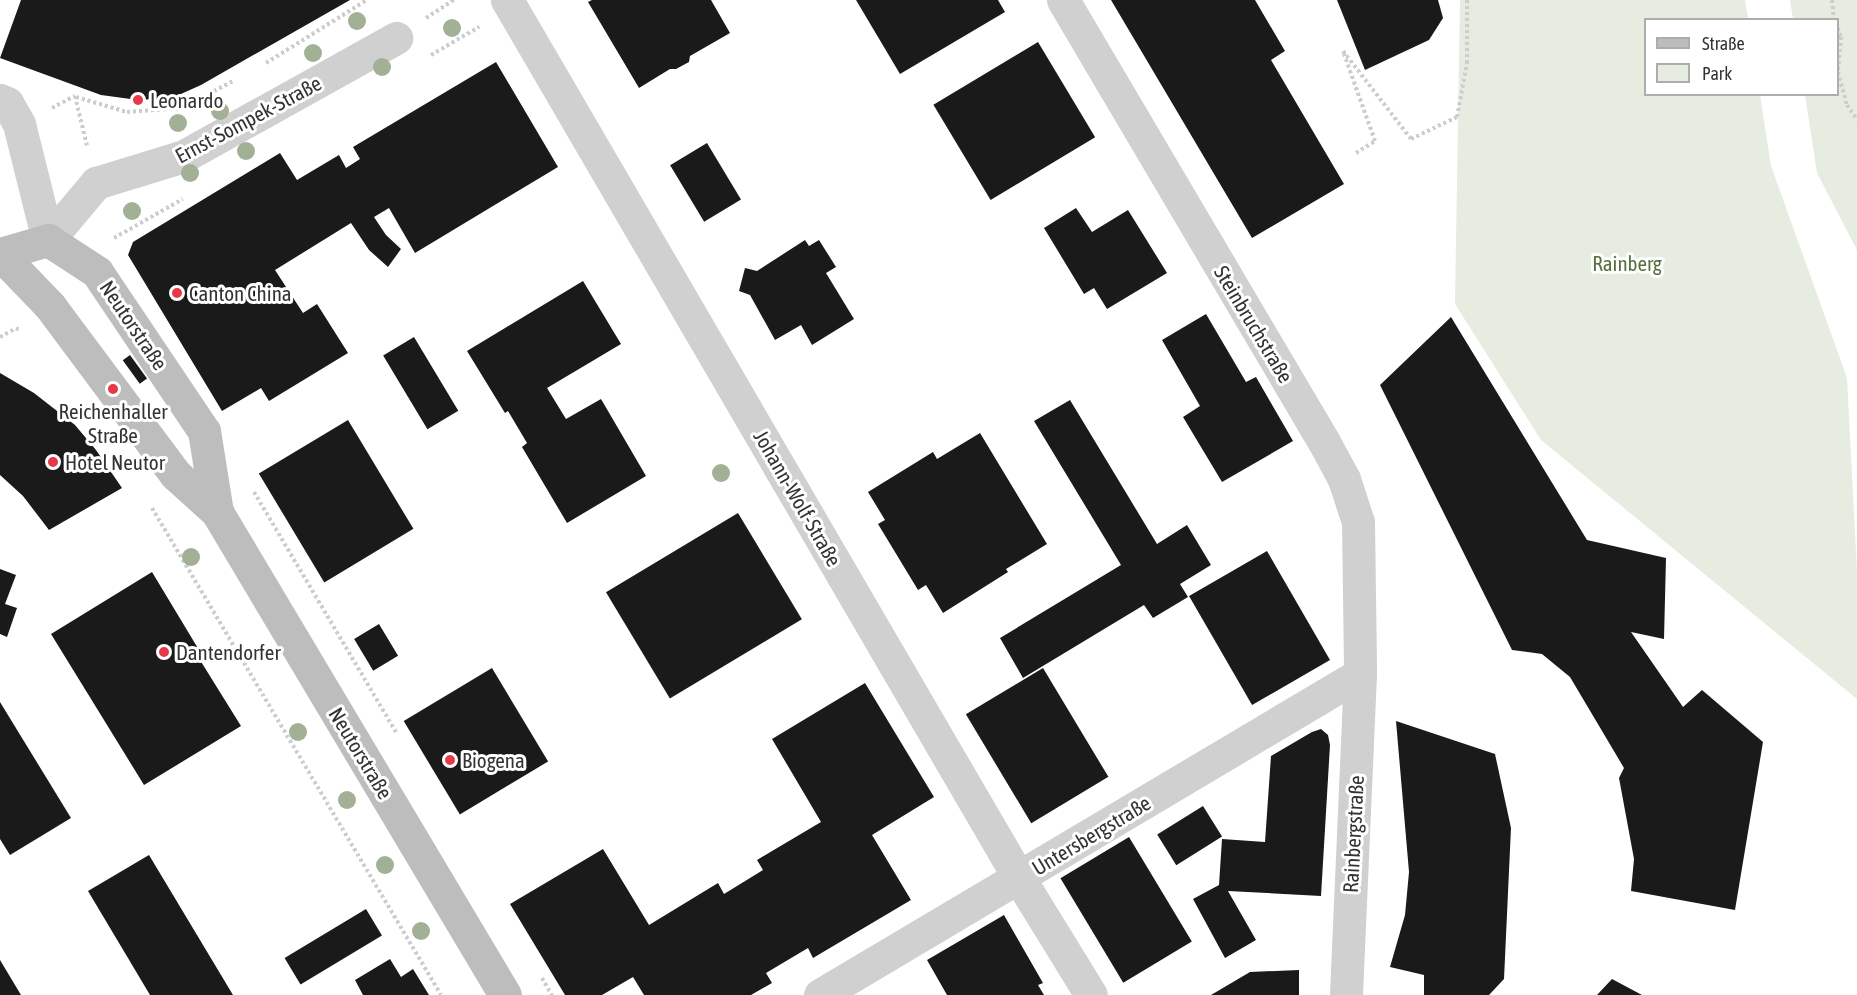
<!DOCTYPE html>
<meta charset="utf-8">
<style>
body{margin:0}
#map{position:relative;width:1857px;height:995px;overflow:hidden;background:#fff;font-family:"Asap Condensed",sans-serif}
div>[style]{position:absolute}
.green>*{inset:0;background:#e6ecdf}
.building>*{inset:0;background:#1a1a1a;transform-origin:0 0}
.path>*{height:4px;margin-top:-2px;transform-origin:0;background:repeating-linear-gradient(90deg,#cdcdcd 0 3px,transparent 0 6px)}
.street>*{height:33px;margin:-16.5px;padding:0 16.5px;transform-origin:16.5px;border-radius:16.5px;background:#d0d0d0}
.secondary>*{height:33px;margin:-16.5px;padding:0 16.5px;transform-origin:16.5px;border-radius:16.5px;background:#bdbdbd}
.trees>*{width:18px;height:18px;margin:-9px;border-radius:50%;background:#a2b095}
.dots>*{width:16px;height:16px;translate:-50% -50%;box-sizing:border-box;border:3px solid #fff;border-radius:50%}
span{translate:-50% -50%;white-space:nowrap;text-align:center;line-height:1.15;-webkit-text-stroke:6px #fff;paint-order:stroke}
.poi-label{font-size:21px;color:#333}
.left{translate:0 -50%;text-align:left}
.street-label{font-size:21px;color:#333}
.park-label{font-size:21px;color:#56703f}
.legend{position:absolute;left:1644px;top:18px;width:195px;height:78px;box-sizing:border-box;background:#fff;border:2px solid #adadad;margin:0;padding:8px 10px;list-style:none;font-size:18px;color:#333}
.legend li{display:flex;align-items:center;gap:12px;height:30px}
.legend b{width:30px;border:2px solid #adadad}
</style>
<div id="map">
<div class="green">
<i style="clip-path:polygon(1460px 0,1745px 0,1748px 19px,1646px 20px,1646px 94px,1760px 95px,1771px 166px,1847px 378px,1857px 572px,1857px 699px,1541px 440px,1455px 304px)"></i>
<i style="clip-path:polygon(1790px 0,1857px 0,1857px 250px,1817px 173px,1805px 95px,1838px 94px,1838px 20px,1793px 19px)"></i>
</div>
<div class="building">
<i style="clip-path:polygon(21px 0,350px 0,201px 85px,172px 98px,138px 100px,101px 95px,0 58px)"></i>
<i style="clip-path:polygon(592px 0,711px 0,730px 33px,690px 56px,689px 62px,676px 69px,670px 69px,639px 88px,588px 2px)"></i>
<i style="clip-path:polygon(856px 0,998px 0,1005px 12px,900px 74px)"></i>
<i style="clip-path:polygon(1111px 0,1255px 0,1285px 51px,1271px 60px,1344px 184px,1252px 238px)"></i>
<i style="clip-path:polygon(1337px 0,1438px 0,1443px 18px,1429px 40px,1365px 70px)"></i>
<i style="left:1038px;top:42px;width:111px;height:122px;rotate:59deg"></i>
<i style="clip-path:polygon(496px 62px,558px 167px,415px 253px,389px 208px,374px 217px,386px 235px,401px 249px,388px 267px,369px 250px,351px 223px,275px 270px,303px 313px,317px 304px,348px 353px,269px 401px,261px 388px,222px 411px,128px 255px,133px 242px,280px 153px,297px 180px,339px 155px,346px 168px,360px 159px,353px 147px)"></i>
<i style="left:707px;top:143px;width:66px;height:43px;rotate:59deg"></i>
<i style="clip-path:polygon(1076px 208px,1092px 232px,1128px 210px,1167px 273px,1107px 309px,1094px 288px,1084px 294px,1044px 228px)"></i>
<i style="clip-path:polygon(805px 240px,809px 246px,819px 240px,836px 267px,826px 273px,854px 319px,812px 345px,801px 325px,775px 340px,750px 295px,739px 291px,745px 268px,757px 271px)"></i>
<i style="clip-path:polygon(583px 281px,621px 344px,547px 388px,566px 419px,601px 399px,646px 476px,567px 523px,522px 447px,527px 443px,508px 411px,505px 413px,467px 351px)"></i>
<i style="clip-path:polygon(1206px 314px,1246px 382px,1256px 377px,1293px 441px,1222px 482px,1183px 417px,1200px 406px,1162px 340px)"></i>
<i style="clip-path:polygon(1451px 317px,1587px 540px,1666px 558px,1664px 639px,1631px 632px,1683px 707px,1702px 690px,1763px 742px,1735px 910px,1631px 891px,1634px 859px,1619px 778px,1624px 768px,1570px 677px,1542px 654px,1512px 650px,1380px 385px)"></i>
<i style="left:414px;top:337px;width:86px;height:36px;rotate:59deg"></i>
<i style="left:130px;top:355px;width:29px;height:9px;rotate:54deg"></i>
<i style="clip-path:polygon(0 373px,34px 393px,75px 425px,96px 450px,122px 488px,49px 530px,23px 496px,0 475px)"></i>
<i style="clip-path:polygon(1070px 400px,1157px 544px,1187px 525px,1211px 565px,1180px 584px,1188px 597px,1153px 618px,1144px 605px,1023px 678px,1000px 638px,1121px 565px,1034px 421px)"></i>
<i style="left:348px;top:420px;width:127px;height:104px;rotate:59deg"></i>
<i style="clip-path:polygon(980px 433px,1047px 544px,1006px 569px,1008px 572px,943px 613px,926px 585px,918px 590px,878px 524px,885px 520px,868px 492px,933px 452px,937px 459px)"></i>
<i style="left:738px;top:513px;width:124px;height:154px;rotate:59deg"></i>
<i style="left:1267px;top:551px;width:126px;height:90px;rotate:60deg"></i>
<i style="clip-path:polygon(0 569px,16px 575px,5px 604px,17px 608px,7px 637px,0 634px)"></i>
<i style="clip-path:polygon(152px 572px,199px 650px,195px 652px,241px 726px,144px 785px,51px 634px)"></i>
<i style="left:379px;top:624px;width:37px;height:29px;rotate:59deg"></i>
<i style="left:492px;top:668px;width:109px;height:103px;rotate:59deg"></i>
<i style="left:1043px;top:668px;width:127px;height:90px;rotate:59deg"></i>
<i style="clip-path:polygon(865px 683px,934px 797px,872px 835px,911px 900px,813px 958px,808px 948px,766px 973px,772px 983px,751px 995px,644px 995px,633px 977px,602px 995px,565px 995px,510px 904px,603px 849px,649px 925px,718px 883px,724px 894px,763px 870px,757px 860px,821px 822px,772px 739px)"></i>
<i style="clip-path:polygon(0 702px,71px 818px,10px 855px,0 839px)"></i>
<i style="clip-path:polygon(1396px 721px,1495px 754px,1511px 828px,1504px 979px,1489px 995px,1424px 995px,1424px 975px,1390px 967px,1405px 915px,1409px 872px)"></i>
<i style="clip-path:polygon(1321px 729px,1328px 735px,1330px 745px,1321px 896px,1228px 891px,1256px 940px,1225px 958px,1193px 899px,1219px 885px,1222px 839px,1265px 842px,1271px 756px,1312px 732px)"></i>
<i style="left:1203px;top:806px;width:36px;height:54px;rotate:58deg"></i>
<i style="left:1129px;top:837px;width:122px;height:80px;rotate:59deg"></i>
<i style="clip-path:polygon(149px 855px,233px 995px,150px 995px,88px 891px)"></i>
<i style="left:366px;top:909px;width:31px;height:95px;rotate:59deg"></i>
<i style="clip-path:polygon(1004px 915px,1043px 983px,1038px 985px,1044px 995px,947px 995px,927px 960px)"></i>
<i style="clip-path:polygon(390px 959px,401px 977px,413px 969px,429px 995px,363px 995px,355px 980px)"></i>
<i style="clip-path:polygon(0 960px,21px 995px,0 995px)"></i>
<i style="clip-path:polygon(1299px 970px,1299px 995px,1211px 995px,1250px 972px)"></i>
<i style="clip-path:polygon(1612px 979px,1642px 995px,1597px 995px)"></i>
</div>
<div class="path">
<i style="left:1832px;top:0;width:20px;rotate:84deg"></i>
<i style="left:426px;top:18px;width:33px;rotate:-33deg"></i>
<i style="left:1838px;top:28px;width:9px;rotate:72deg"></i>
<i style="left:1841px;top:37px;width:34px;rotate:95deg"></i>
<i style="left:431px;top:55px;width:56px;rotate:-30.3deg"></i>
<i style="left:266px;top:63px;width:119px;rotate:-32deg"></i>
<i style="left:1838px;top:72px;width:34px;rotate:75deg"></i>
<i style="left:1847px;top:105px;width:18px;rotate:56deg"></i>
<i style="left:76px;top:97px;width:53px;rotate:16.4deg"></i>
<i style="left:127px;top:112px;width:55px;rotate:-4.2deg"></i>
<i style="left:182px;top:108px;width:58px;rotate:-27.9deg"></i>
<i style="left:52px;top:108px;width:26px;rotate:-28deg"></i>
<i style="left:75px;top:96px;width:51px;rotate:76.5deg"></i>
<i style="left:1356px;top:153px;width:22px;rotate:-32deg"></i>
<i style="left:1375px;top:141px;width:96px;rotate:-109.6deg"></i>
<i style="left:1343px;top:51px;width:111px;rotate:52.3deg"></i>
<i style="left:1411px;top:139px;width:51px;rotate:-25.6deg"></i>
<i style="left:1457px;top:117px;width:55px;rotate:-79.5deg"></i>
<i style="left:1467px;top:63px;width:63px;rotate:-90deg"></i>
<i style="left:114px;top:238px;width:79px;rotate:-29.5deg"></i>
<i style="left:0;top:337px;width:18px;rotate:-29deg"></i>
<i style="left:16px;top:328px;width:4px;rotate:34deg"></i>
<i style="left:254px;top:492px;width:281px;rotate:59.4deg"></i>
<i style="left:152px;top:508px;width:566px;rotate:59.31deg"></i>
<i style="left:542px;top:978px;width:20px;rotate:60deg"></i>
</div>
<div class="street">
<i style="left:507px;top:0;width:1016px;rotate:59.75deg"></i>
<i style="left:1019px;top:878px;width:137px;rotate:58.4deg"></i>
<i style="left:1063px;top:0;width:513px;rotate:59.44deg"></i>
<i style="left:1324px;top:442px;width:42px;rotate:61.6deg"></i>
<i style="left:1344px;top:479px;width:45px;rotate:72deg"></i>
<i style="left:1358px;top:522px;width:152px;rotate:89.2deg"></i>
<i style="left:1360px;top:674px;width:321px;rotate:92.5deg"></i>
<i style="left:0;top:100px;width:8px;rotate:23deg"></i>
<i style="left:7px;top:103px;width:24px;rotate:60deg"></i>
<i style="left:19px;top:124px;width:120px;rotate:76deg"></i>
<i style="left:48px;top:240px;width:75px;rotate:-49.9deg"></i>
<i style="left:96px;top:183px;width:92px;rotate:-17.1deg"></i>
<i style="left:184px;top:156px;width:243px;rotate:-29.1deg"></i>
<i style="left:820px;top:995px;width:628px;rotate:-30.73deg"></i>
</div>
<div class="secondary">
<i style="left:0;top:254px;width:72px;rotate:46.1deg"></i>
<i style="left:50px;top:306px;width:209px;rotate:53.3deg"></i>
<i style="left:175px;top:474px;width:57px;rotate:42.1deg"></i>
<i style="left:217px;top:512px;width:562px;rotate:59.19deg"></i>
<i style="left:0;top:254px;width:50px;rotate:-16.3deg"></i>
<i style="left:48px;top:240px;width:59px;rotate:33.1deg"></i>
<i style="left:97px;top:272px;width:192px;rotate:56.1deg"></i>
<i style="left:204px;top:431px;width:82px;rotate:80.9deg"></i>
</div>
<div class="trees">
<i style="left:357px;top:21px"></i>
<i style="left:452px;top:28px"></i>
<i style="left:313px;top:53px"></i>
<i style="left:382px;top:67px"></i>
<i style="left:220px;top:111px"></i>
<i style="left:178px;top:123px"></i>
<i style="left:246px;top:151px"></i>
<i style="left:190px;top:173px"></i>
<i style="left:132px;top:211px"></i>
<i style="left:721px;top:473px"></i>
<i style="left:191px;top:557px"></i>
<i style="left:298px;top:732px"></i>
<i style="left:347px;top:800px"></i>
<i style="left:385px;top:865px"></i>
<i style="left:421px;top:931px"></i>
</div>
<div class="dots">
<i style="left:138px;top:100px;background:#e63946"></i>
<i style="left:177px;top:293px;background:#e63946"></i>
<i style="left:113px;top:389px;background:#e63946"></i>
<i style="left:53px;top:462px;background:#e63946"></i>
<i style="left:164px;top:652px;background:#e63946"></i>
<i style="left:450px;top:760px;background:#e63946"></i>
</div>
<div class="poi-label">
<span class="left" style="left:150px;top:100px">Leonardo</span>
<span class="left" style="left:189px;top:293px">Canton China</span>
<span style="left:113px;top:423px">Reichenhaller<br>Straße</span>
<span class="left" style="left:65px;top:462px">Hotel Neutor</span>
<span class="left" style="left:176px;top:652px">Dantendorfer</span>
<span class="left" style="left:462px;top:760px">Biogena</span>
</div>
<div class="street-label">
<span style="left:248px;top:119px;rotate:-28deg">Ernst-Sompek-Straße</span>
<span style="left:1254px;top:324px;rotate:59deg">Steinbruchstraße</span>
<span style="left:134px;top:325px;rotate:56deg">Neutorstraße</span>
<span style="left:798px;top:498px;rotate:60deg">Johann-Wolf-Straße</span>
<span style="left:361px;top:753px;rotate:59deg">Neutorstraße</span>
<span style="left:1353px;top:834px;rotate:-87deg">Rainbergstraße</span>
<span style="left:1091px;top:835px;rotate:-31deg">Untersbergstraße</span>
</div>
<div class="park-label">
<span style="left:1627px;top:263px">Rainberg</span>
</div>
<ul class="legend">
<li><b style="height:8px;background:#bdbdbd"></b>Straße</li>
<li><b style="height:16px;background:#e6ecdf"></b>Park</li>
</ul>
</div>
